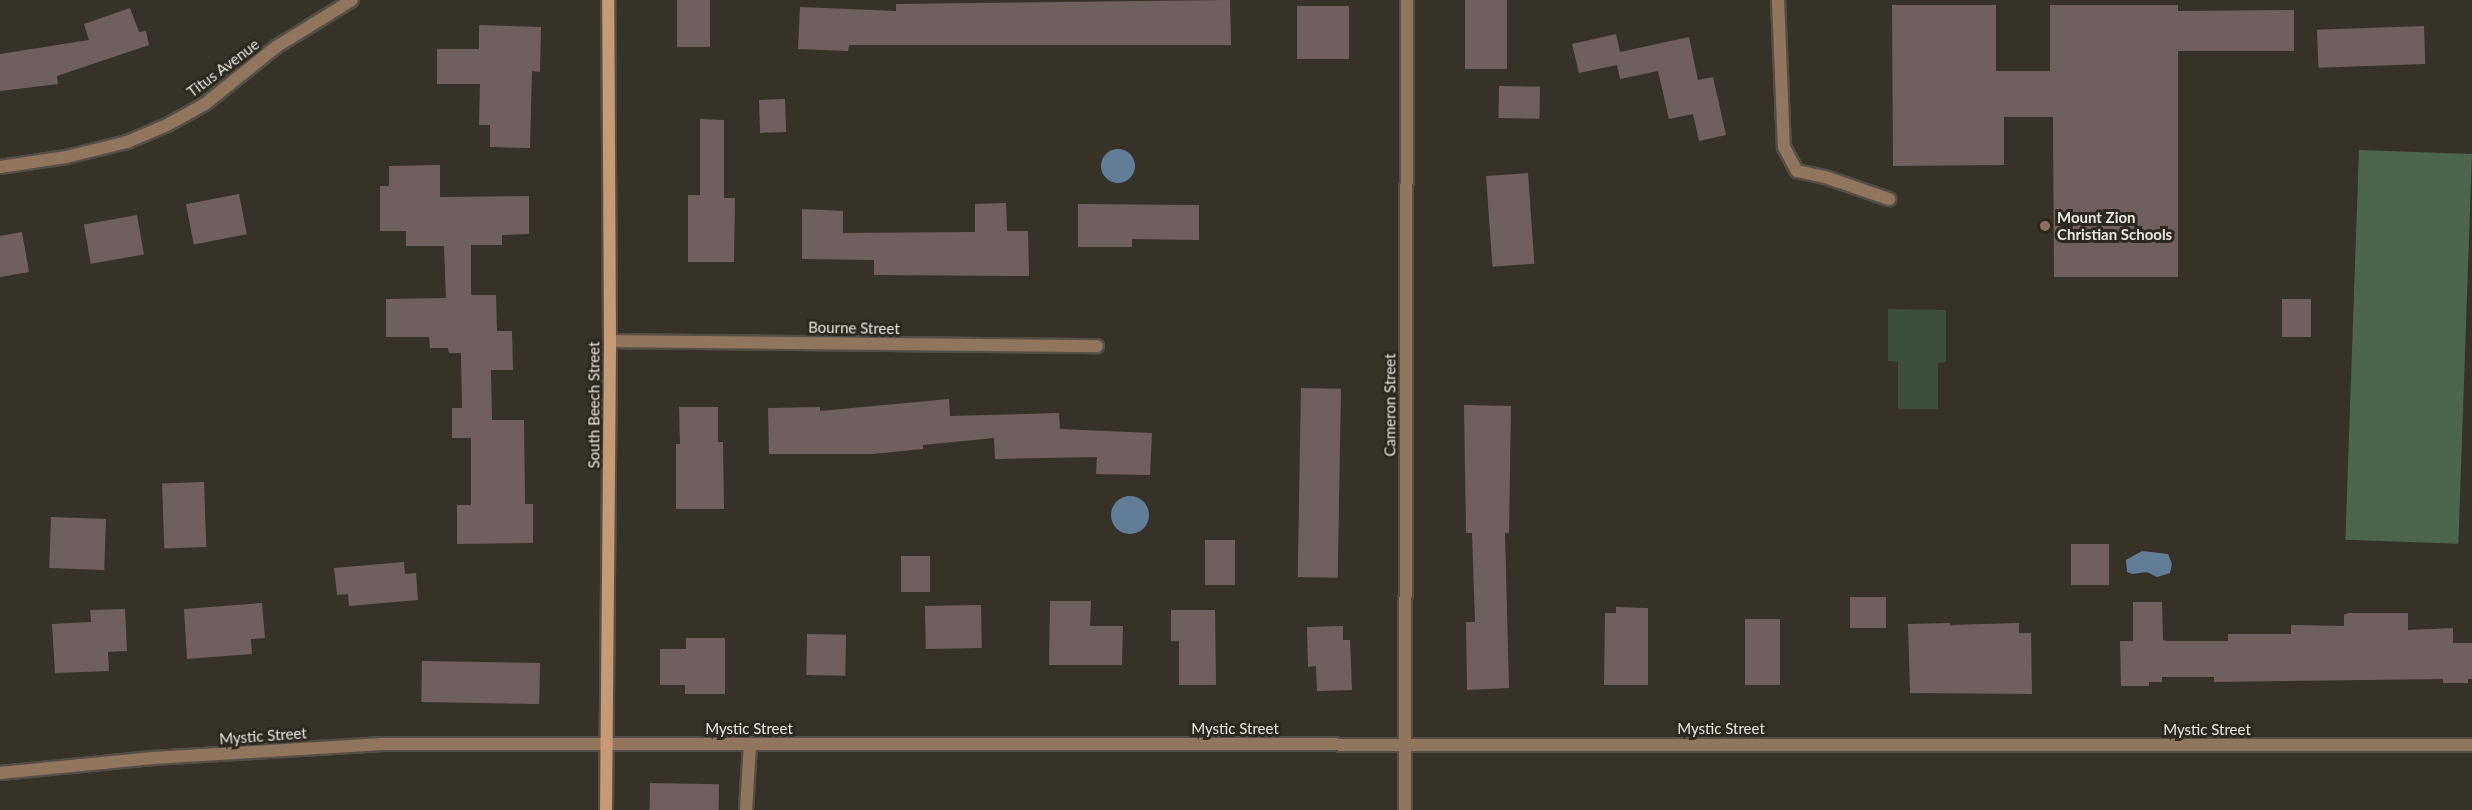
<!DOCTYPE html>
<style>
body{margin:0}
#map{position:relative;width:2472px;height:810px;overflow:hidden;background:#373228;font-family:Lato,sans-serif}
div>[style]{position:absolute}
.green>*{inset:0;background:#3b4f3c}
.forest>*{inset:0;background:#4b664d;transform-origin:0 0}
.water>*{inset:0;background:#627d97}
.round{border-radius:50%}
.building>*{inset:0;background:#6f605f;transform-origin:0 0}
.roads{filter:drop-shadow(2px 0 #544f46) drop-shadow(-2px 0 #544f46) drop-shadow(0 2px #544f46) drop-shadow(0 -2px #544f46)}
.lane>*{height:12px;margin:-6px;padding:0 6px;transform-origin:6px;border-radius:6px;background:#92755d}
.street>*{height:12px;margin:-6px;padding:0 6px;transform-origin:6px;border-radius:6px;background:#92755d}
.secondary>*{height:12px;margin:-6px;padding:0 6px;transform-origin:6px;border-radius:6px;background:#c79a74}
.dots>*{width:16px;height:16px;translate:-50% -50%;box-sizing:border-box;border:3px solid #2d281e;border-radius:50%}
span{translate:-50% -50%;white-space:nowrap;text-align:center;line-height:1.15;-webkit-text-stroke:6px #2d281e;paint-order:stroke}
.street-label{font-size:15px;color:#eae7e1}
.poi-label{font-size:15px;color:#eae7e1;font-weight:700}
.left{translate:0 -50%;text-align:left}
</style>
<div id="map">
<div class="green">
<i style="clip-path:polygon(1888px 309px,1946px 310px,1946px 362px,1938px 363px,1938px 409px,1898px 409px,1898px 362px,1888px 361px)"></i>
</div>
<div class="forest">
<i style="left:2359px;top:150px;width:113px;height:390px;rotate:2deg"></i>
</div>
<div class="water">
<i class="round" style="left:1101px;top:149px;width:34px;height:34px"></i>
<i class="round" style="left:1111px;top:496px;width:38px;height:38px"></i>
<i style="clip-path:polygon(2142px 551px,2168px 554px,2172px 564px,2170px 573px,2157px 577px,2147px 572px,2132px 574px,2127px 572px,2126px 560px)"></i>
</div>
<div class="building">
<i style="left:677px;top:0;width:33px;height:47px"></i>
<i style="clip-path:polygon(1230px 0,1231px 45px,849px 45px,848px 51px,798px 49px,800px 7px,896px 11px,896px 4px)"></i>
<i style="left:1465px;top:0;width:42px;height:69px"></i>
<i style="clip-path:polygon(1892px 5px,1996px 5px,1996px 71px,2050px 71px,2050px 5px,2178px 5px,2178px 11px,2294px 10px,2294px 51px,2178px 51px,2178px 277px,2054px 277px,2053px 117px,2004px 117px,2004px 165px,1893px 166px)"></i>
<i style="left:1297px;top:6px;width:52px;height:53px"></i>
<i style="clip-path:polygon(130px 8px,139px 32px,146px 31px,149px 45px,57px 76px,58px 84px,0 91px,0 54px,89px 40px,84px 24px)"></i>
<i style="clip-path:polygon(479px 25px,541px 27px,540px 72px,532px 71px,530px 148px,490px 147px,490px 125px,479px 125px,480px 84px,437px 84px,437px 49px,479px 49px)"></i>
<i style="left:2424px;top:26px;width:38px;height:107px;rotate:88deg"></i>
<i style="clip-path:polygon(1616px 34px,1620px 52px,1689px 37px,1698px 80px,1713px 77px,1726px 135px,1699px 141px,1693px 114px,1669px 119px,1658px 71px,1620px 79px,1617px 65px,1579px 73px,1572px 44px)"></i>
<i style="left:1499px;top:86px;width:41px;height:32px;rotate:1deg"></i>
<i style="left:785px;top:99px;width:33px;height:26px;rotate:88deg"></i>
<i style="clip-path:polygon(700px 119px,724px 120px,724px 198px,735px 198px,734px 262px,688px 262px,688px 195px,700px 195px)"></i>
<i style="clip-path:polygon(440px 165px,440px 197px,529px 196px,529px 234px,502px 235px,502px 245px,471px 245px,471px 295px,496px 295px,497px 331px,512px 331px,513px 370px,491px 370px,492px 420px,524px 420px,525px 504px,533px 504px,533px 543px,457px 544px,457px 505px,471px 505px,471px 438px,452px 438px,452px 408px,462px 408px,461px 353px,449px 353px,448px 348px,430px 348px,429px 337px,386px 337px,386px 299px,446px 298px,444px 246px,406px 246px,406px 231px,380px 231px,380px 186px,389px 186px,389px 166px)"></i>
<i style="left:1528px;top:173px;width:91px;height:42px;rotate:86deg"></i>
<i style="left:239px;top:194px;width:41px;height:54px;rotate:79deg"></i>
<i style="clip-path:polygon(1006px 203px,1007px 231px,1028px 231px,1029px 276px,874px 275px,874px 260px,802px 259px,802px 209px,843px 211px,843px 233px,975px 232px,975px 204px)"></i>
<i style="clip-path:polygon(1078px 204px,1199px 205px,1199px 240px,1132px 239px,1132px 247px,1078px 247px)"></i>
<i style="left:137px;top:215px;width:40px;height:54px;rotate:80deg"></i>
<i style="clip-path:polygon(22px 232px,29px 272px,0 277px,0 236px)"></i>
<i style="left:2282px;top:299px;width:29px;height:38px"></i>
<i style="left:1301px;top:388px;width:40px;height:189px;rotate:1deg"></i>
<i style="clip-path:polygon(949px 399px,950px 416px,1059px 413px,1060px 429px,1152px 433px,1150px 475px,1096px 474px,1097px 457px,995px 459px,994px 438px,923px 445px,923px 449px,873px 454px,769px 454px,768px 408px,820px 407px,820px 411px)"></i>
<i style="clip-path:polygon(1464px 405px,1511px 406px,1509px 533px,1505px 533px,1509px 688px,1467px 690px,1466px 622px,1475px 622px,1472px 533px,1466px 533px)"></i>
<i style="clip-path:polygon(679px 407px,718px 407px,718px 442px,723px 442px,724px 509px,676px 509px,676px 444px,680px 444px)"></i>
<i style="left:204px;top:482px;width:65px;height:42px;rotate:88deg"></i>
<i style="left:51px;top:517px;width:55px;height:51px;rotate:2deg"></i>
<i style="left:1235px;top:540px;width:45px;height:30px;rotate:90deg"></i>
<i style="left:2109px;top:544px;width:41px;height:38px;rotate:90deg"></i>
<i style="left:901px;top:556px;width:29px;height:36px"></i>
<i style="clip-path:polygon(404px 562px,405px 574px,416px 573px,418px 600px,349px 606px,348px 594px,337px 595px,334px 568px)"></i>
<i style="left:1850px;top:597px;width:36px;height:31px"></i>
<i style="clip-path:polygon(1050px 601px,1091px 601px,1090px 626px,1123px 626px,1122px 665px,1049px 665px)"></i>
<i style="clip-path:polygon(2133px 602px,2162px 602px,2163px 640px,2168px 641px,2228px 641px,2228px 634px,2291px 634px,2291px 625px,2344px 626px,2344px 615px,2348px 613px,2408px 613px,2408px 630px,2453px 628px,2453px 643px,2472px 643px,2472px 679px,2468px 679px,2468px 683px,2443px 683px,2443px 679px,2214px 682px,2214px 677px,2162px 677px,2162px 682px,2149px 682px,2149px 686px,2121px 686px,2120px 641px,2133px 641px)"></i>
<i style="clip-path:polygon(262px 603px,265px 638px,251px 639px,252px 654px,187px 659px,184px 609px)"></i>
<i style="left:981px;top:605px;width:43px;height:56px;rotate:89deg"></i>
<i style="clip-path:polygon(1616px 607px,1648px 608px,1648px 685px,1604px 685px,1605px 613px,1616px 613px)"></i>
<i style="clip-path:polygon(125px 609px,127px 651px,108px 652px,109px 671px,55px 673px,52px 624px,91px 622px,90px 610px)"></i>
<i style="clip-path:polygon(1171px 610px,1215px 610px,1216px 685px,1179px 685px,1179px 641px,1171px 641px)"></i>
<i style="left:1745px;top:619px;width:35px;height:66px"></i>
<i style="clip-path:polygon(1950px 623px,1950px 625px,2019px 623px,2019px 633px,2031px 633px,2032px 694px,1910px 693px,1908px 624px)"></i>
<i style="clip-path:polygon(1343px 626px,1343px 640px,1350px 640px,1352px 690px,1317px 691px,1316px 666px,1308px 667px,1307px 627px)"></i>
<i style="left:807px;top:634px;width:39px;height:41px;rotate:1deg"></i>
<i style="clip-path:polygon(686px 638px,725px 638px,725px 694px,685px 694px,685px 685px,660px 685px,660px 649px,686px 649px)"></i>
<i style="left:422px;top:661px;width:118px;height:41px;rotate:1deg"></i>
<i style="left:650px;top:783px;width:69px;height:27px;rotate:1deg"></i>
</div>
<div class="roads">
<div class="lane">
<i style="left:1778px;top:0;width:147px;rotate:87.7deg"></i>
<i style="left:1784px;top:147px;width:27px;rotate:62deg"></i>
<i style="left:1797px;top:171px;width:29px;rotate:12deg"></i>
<i style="left:1825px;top:177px;width:68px;rotate:19deg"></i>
<i style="left:746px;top:810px;width:66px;rotate:-86.5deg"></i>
</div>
<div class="street">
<i style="left:0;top:167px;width:67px;rotate:-8.6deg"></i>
<i style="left:66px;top:157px;width:63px;rotate:-13.8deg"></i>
<i style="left:127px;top:142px;width:43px;rotate:-23deg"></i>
<i style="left:167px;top:125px;width:43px;rotate:-28.9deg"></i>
<i style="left:205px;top:104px;width:91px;rotate:-38.8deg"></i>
<i style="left:276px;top:47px;width:89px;rotate:-31.7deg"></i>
<i style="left:610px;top:341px;width:487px;rotate:0.6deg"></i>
<i style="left:0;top:773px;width:154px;rotate:-5.6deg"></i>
<i style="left:153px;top:758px;width:227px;rotate:-3.5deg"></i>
<i style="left:380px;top:744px;width:2092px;rotate:0.03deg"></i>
<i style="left:1405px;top:810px;width:810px;rotate:-89.86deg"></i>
</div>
<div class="secondary">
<i style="left:606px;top:810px;width:469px;rotate:-89.5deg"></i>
<i style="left:610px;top:341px;width:341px;rotate:-90.3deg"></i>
</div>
</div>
<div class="dots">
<i style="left:2045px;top:226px;background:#8d6e63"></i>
</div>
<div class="street-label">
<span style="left:223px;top:68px;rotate:-37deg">Titus Avenue</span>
<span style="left:854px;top:328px;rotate:1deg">Bourne Street</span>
<span style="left:594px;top:405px;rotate:-90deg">South Beech Street</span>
<span style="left:1390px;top:405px;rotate:-90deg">Cameron Street</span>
<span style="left:749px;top:729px">Mystic Street</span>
<span style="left:1235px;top:729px">Mystic Street</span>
<span style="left:1721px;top:729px">Mystic Street</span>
<span style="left:2207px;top:730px">Mystic Street</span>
<span style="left:263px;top:736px;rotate:-4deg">Mystic Street</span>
</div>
<div class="poi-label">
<span class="left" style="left:2057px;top:226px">Mount Zion<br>Christian Schools</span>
</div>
</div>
